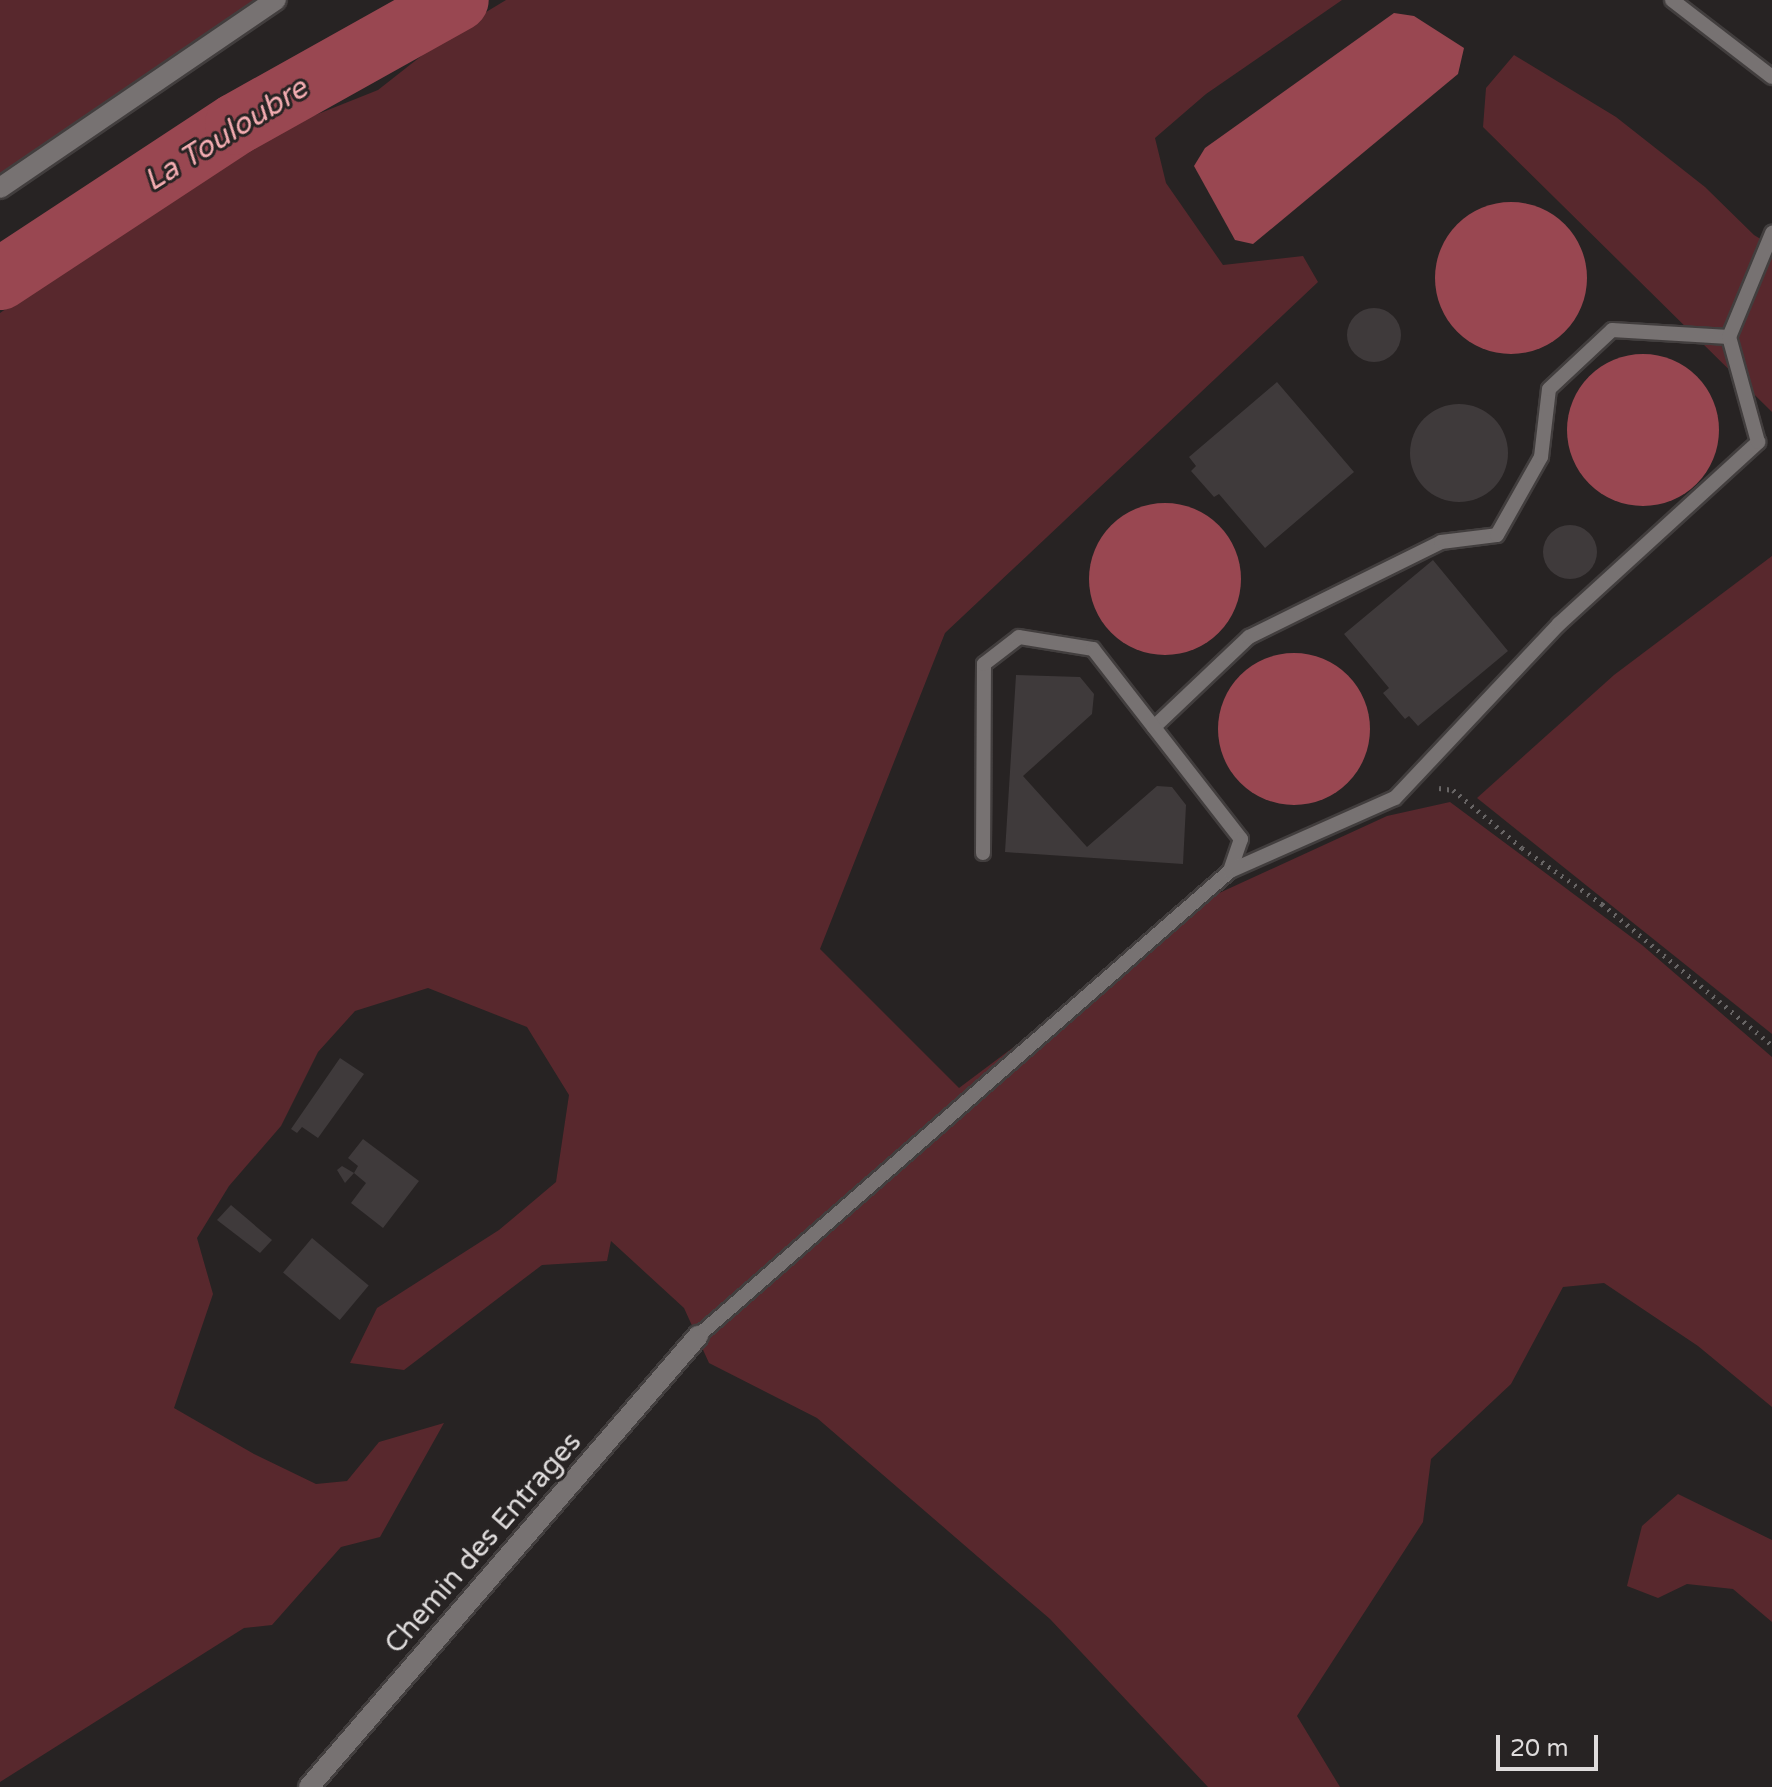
<!DOCTYPE html>
<style>
body{margin:0}
#map{position:relative;width:1772px;height:1787px;overflow:hidden;background:#272323;font-family:"Varela Round",sans-serif}
div>[style]{position:absolute}
.green>*{inset:0;background:#58282d}
.water>*{inset:0;background:#994751}
.round{border-radius:50%}
.river>*{height:62px;margin:-31px;padding:0 31px;transform-origin:31px;border-radius:31px;background:#994751}
.building>*{inset:0;background:#3f3a3b;transform-origin:0 0}
.path>*{height:5px;margin-top:-2.5px;transform-origin:0;background:repeating-linear-gradient(90deg,#686565 0 2px,transparent 0 8px)}
.roads{filter:drop-shadow(2px 0 #423e3e) drop-shadow(-2px 0 #423e3e) drop-shadow(0 2px #423e3e) drop-shadow(0 -2px #423e3e)}
.service>*{height:14px;margin:-7px;padding:0 7px;transform-origin:7px;border-radius:7px;background:#777272}
.minor>*{height:20px;margin:-10px;padding:0 10px;transform-origin:10px;border-radius:10px;background:#777272}
span{translate:-50% -50%;white-space:nowrap;text-align:center;line-height:1.15;-webkit-text-stroke:6px #272323;paint-order:stroke}
.street-label{font-size:28px;color:#dfdcdc}
.water-label{font-size:30px;color:#f3acb1;font-style:italic}
.scale{position:absolute;left:1496px;top:1735px;width:102px;height:36px;box-sizing:border-box;border:4px solid #dfdcdc;border-top:0;padding-left:10px;font-size:24px;line-height:28px;white-space:nowrap;color:#dfdcdc;-webkit-text-stroke:6px #272323;paint-order:stroke}
</style>
<div id="map">
<div class="green">
<i style="clip-path:polygon(0 0,258px 0,0 178px)"></i>
<i style="clip-path:polygon(506px 0,1342px 0,1206px 94px,1155px 138px,1166px 183px,1223px 265px,1303px 256px,1318px 282px,945px 633px,820px 949px,959px 1088px,1217px 894px,1387px 816px,1450px 802px,1642px 945px,1772px 1057px,1772px 1407px,1698px 1346px,1604px 1283px,1563px 1287px,1511px 1384px,1431px 1459px,1423px 1522px,1297px 1716px,1340px 1787px,1208px 1787px,1050px 1619px,817px 1418px,709px 1363px,684px 1308px,611px 1241px,607px 1261px,542px 1265px,404px 1370px,350px 1363px,377px 1308px,499px 1230px,556px 1182px,569px 1095px,527px 1027px,428px 988px,355px 1011px,318px 1052px,281px 1126px,229px 1186px,197px 1238px,213px 1294px,174px 1408px,254px 1454px,316px 1484px,347px 1481px,379px 1442px,444px 1423px,380px 1537px,341px 1547px,272px 1625px,244px 1628px,0 1782px,0 313px,253px 140px,378px 90px,448px 35px)"></i>
<i style="clip-path:polygon(1514px 55px,1616px 117px,1705px 187px,1754px 235px,1772px 246px,1772px 412px,1483px 127px,1486px 88px)"></i>
<i style="clip-path:polygon(1772px 556px,1772px 1034px,1477px 798px,1614px 675px)"></i>
<i style="clip-path:polygon(1678px 1494px,1772px 1540px,1772px 1622px,1733px 1589px,1687px 1584px,1658px 1598px,1627px 1586px,1642px 1526px)"></i>
</div>
<div class="water">
<i style="clip-path:polygon(1394px 13px,1414px 16px,1464px 48px,1458px 74px,1253px 244px,1235px 240px,1194px 166px,1205px 148px)"></i>
<i class="round" style="left:1435px;top:202px;width:152px;height:152px"></i>
<i class="round" style="left:1567px;top:354px;width:152px;height:152px"></i>
<i class="round" style="left:1089px;top:503px;width:152px;height:152px"></i>
<i class="round" style="left:1218px;top:653px;width:152px;height:152px"></i>
</div>
<div class="river">
<i style="left:0;top:279px;width:282px;rotate:-33.3deg"></i>
<i style="left:236px;top:124px;width:254px;rotate:-29.2deg"></i>
</div>
<div class="building">
<i class="round" style="left:1347px;top:308px;width:54px;height:54px"></i>
<i style="clip-path:polygon(1277px 382px,1354px 472px,1265px 548px,1219px 494px,1214px 497px,1191px 471px,1196px 466px,1189px 457px)"></i>
<i class="round" style="left:1410px;top:404px;width:98px;height:98px"></i>
<i class="round" style="left:1543px;top:525px;width:54px;height:54px"></i>
<i style="clip-path:polygon(1433px 560px,1508px 651px,1418px 726px,1409px 716px,1405px 719px,1383px 693px,1389px 688px,1344px 634px)"></i>
<i style="clip-path:polygon(1016px 675px,1080px 677px,1094px 694px,1092px 714px,1023px 776px,1087px 847px,1157px 786px,1172px 787px,1186px 805px,1183px 864px,1005px 852px)"></i>
<i style="clip-path:polygon(340px 1058px,364px 1074px,318px 1138px,302px 1127px,297px 1133px,291px 1129px)"></i>
<i style="clip-path:polygon(363px 1139px,419px 1181px,383px 1228px,351px 1203px,366px 1183px,354px 1173px,358px 1166px,348px 1158px)"></i>
<i style="clip-path:polygon(342px 1166px,354px 1173px,345px 1183px,337px 1170px)"></i>
<i style="clip-path:polygon(231px 1205px,272px 1240px,260px 1253px,217px 1220px)"></i>
<i style="left:312px;top:1238px;width:74px;height:45px;rotate:40deg"></i>
</div>
<div class="path">
<i style="left:1439px;top:788px;width:14px;rotate:8deg"></i>
<i style="left:1453px;top:790px;width:90px;rotate:40deg"></i>
<i style="left:1522px;top:848px;width:98px;rotate:35deg"></i>
<i style="left:1602px;top:904px;width:221px;rotate:39.7deg"></i>
</div>
<div class="roads">
<div class="service">
<i style="left:1672px;top:0;width:126px;rotate:37.6deg"></i>
<i style="left:1154px;top:727px;width:131px;rotate:-43.5deg"></i>
<i style="left:1249px;top:637px;width:214px;rotate:-26.3deg"></i>
<i style="left:1441px;top:542px;width:56px;rotate:-7.1deg"></i>
<i style="left:1497px;top:535px;width:90px;rotate:-60.6deg"></i>
<i style="left:1541px;top:457px;width:68px;rotate:-83.3deg"></i>
<i style="left:1549px;top:389px;width:86px;rotate:-43.1deg"></i>
<i style="left:1612px;top:330px;width:117px;rotate:3.4deg"></i>
<i style="left:983px;top:853px;width:189px;rotate:-89.7deg"></i>
<i style="left:984px;top:664px;width:44px;rotate:-37.6deg"></i>
<i style="left:1019px;top:637px;width:75px;rotate:9.2deg"></i>
<i style="left:1093px;top:649px;width:241px;rotate:52.1deg"></i>
<i style="left:1241px;top:839px;width:34px;rotate:109deg"></i>
<i style="left:698px;top:1336px;width:707px;rotate:-41.16deg"></i>
<i style="left:1230px;top:871px;width:180px;rotate:-23.9deg"></i>
<i style="left:1395px;top:798px;width:239px;rotate:-46.7deg"></i>
<i style="left:1559px;top:624px;width:270px;rotate:-42.4deg"></i>
<i style="left:1758px;top:442px;width:109px;rotate:-105.4deg"></i>
<i style="left:1729px;top:337px;width:113px;rotate:-67.5deg"></i>
</div>
<div class="minor">
<i style="left:0;top:188px;width:334px;rotate:-34.3deg"></i>
<i style="left:309px;top:1787px;width:596px;rotate:-49.22deg"></i>
</div>
</div>
<div class="street-label">
<span style="left:483px;top:1543px;rotate:-49deg">Chemin des Entrages</span>
</div>
<div class="water-label">
<span style="left:226px;top:135px;rotate:-32deg">La Touloubre</span>
</div>
<div class="scale">20 m</div>
</div>
